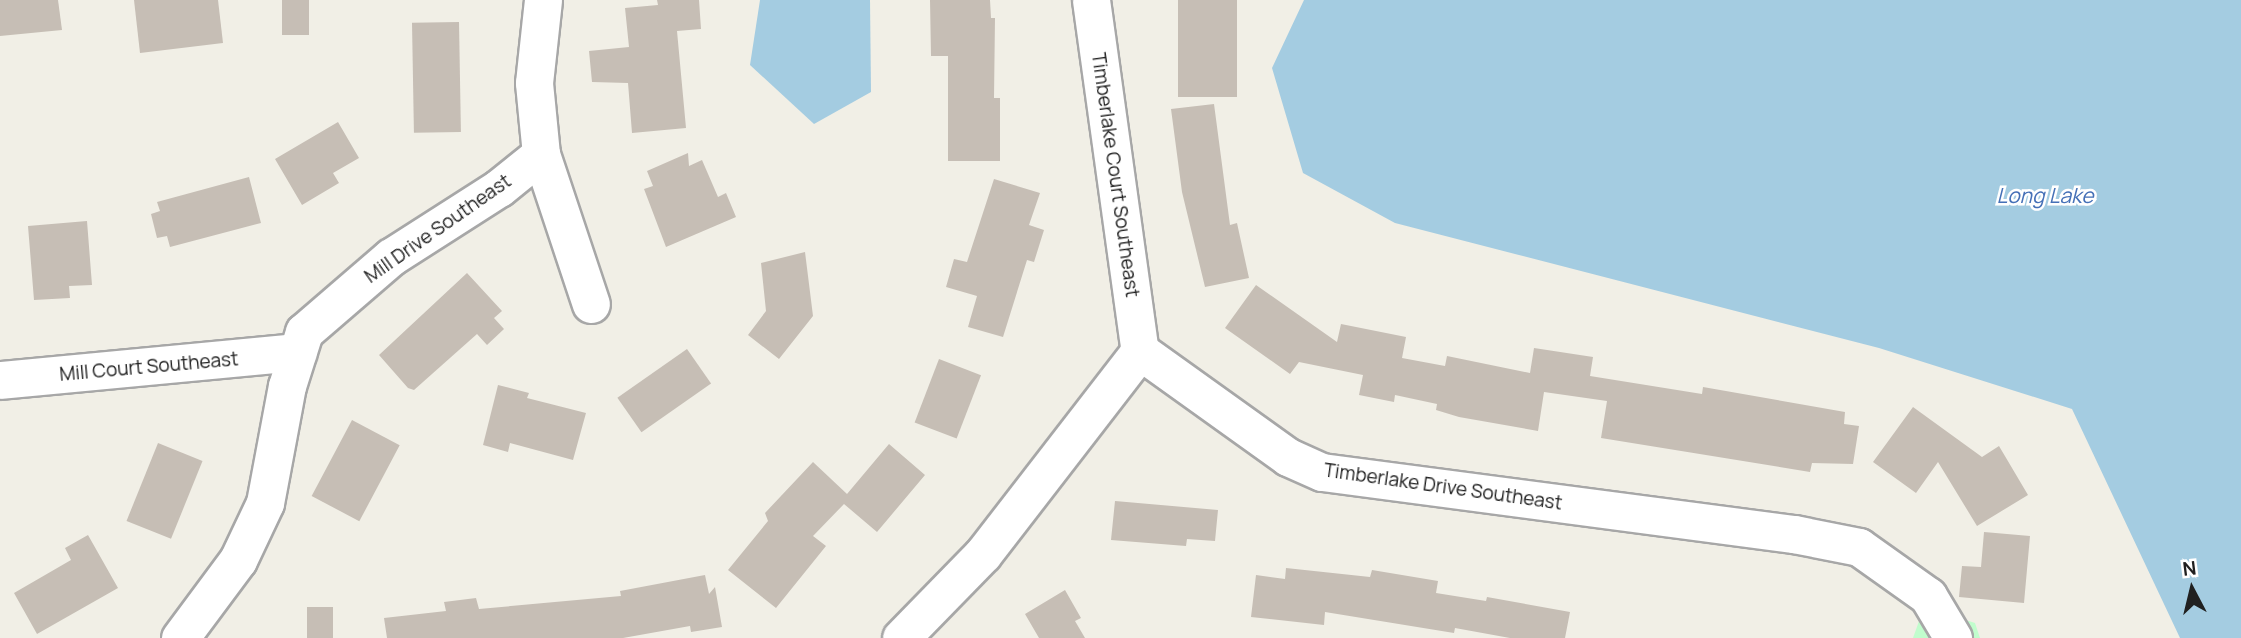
<!DOCTYPE html>
<style>
body{margin:0}
#map{position:relative;width:2241px;height:638px;overflow:hidden;background:#f1efe6;font-family:Manrope,sans-serif}
div>[style]{position:absolute}
.park>*{inset:0;background:#c1fdcd}
.water>*{inset:0;background:#a4cce1}
.building>*{inset:0;background:#c6beb5;transform-origin:0 0}
.roads{filter:drop-shadow(2px 0 #a7a7a7) drop-shadow(-2px 0 #a7a7a7) drop-shadow(0 2px #a7a7a7) drop-shadow(0 -2px #a7a7a7)}
.minor>*{height:37px;margin:-18.5px;padding:0 18.5px;transform-origin:18.5px;border-radius:18.5px;background:#fff}
span{translate:-50% -50%;white-space:nowrap;text-align:center;line-height:1.15;-webkit-text-stroke:5px #fff;paint-order:stroke}
.street-label{font-size:19px;color:#202020}
.water-label{font-size:21px;color:#4570b7;font-style:italic}
.north{position:absolute;left:2157px;top:554px;width:70px;height:70px;-webkit-text-stroke:5px #fff;paint-order:stroke;rotate:353deg;font-size:19px;font-weight:700;line-height:28px;text-align:center;color:#202020}
.north::after{content:'';display:block;margin:auto;width:24px;height:32px;background:#202020;clip-path:polygon(50% 0,100% 100%,50% 72%,0 100%)}
</style>
<div id="map">
<div class="park">
<i style="clip-path:polygon(1924px 607px,1975px 623px,1980px 638px,1913px 638px)"></i>
</div>
<div class="water">
<i style="clip-path:polygon(760px 0,870px 0,871px 92px,814px 124px,750px 65px)"></i>
<i style="clip-path:polygon(1304px 0,2241px 0,2241px 638px,2180px 638px,2072px 409px,1879px 348px,1395px 223px,1303px 173px,1272px 68px)"></i>
</div>
<div class="building">
<i style="clip-path:polygon(0 0,58px 0,62px 30px,0 36px)"></i>
<i style="clip-path:polygon(134px 0,218px 0,223px 43px,140px 53px)"></i>
<i style="left:282px;top:0;width:27px;height:35px"></i>
<i style="clip-path:polygon(657px 0,699px 0,701px 29px,677px 31px,686px 128px,632px 133px,628px 83px,592px 82px,589px 51px,629px 47px,625px 8px,658px 5px)"></i>
<i style="clip-path:polygon(930px 0,990px 0,991px 18px,995px 18px,994px 98px,1000px 98px,1000px 161px,948px 161px,948px 56px,931px 56px)"></i>
<i style="left:1178px;top:0;width:59px;height:97px"></i>
<i style="left:459px;top:22px;width:110px;height:47px;rotate:89deg"></i>
<i style="clip-path:polygon(1214px 104px,1230px 225px,1237px 223px,1249px 278px,1205px 287px,1182px 192px,1171px 109px)"></i>
<i style="clip-path:polygon(338px 122px,359px 158px,333px 173px,339px 183px,302px 205px,275px 159px)"></i>
<i style="clip-path:polygon(688px 153px,689px 166px,702px 160px,718px 197px,726px 193px,736px 217px,666px 247px,644px 189px,653px 186px,647px 171px)"></i>
<i style="clip-path:polygon(249px 177px,261px 223px,170px 247px,167px 236px,157px 238px,151px 214px,160px 211px,157px 202px)"></i>
<i style="clip-path:polygon(994px 179px,1040px 193px,1029px 225px,1044px 230px,1034px 262px,1027px 260px,1003px 337px,968px 327px,977px 296px,946px 287px,954px 259px,967px 262px)"></i>
<i style="clip-path:polygon(87px 221px,92px 285px,69px 286px,70px 298px,34px 300px,28px 226px)"></i>
<i style="clip-path:polygon(805px 252px,813px 316px,779px 359px,748px 335px,766px 311px,761px 263px)"></i>
<i style="clip-path:polygon(467px 273px,502px 311px,494px 318px,504px 329px,487px 345px,477px 334px,414px 390px,408px 388px,379px 355px)"></i>
<i style="clip-path:polygon(1256px 285px,1337px 342px,1341px 324px,1406px 337px,1402px 358px,1445px 366px,1447px 356px,1530px 373px,1534px 348px,1593px 357px,1590px 376px,1702px 394px,1703px 387px,1845px 412px,1844px 424px,1859px 426px,1853px 464px,1812px 463px,1810px 472px,1601px 438px,1607px 401px,1544px 392px,1538px 431px,1459px 417px,1436px 410px,1437px 404px,1395px 395px,1394px 402px,1359px 395px,1363px 375px,1299px 362px,1290px 374px,1225px 328px)"></i>
<i style="left:687px;top:349px;width:42px;height:85px;rotate:55deg"></i>
<i style="left:939px;top:359px;width:45px;height:68px;rotate:21deg"></i>
<i style="clip-path:polygon(498px 385px,529px 393px,527px 398px,586px 413px,573px 460px,510px 443px,508px 452px,483px 445px)"></i>
<i style="clip-path:polygon(1913px 407px,1982px 457px,1999px 446px,2028px 495px,1977px 526px,1938px 462px,1916px 493px,1873px 462px)"></i>
<i style="left:352px;top:420px;width:54px;height:86px;rotate:28deg"></i>
<i style="left:158px;top:443px;width:48px;height:84px;rotate:22deg"></i>
<i style="clip-path:polygon(889px 444px,925px 475px,877px 532px,844px 504px,813px 536px,826px 546px,776px 608px,728px 570px,768px 521px,765px 513px,813px 462px,847px 494px)"></i>
<i style="clip-path:polygon(1115px 501px,1218px 510px,1215px 541px,1187px 539px,1186px 546px,1111px 540px)"></i>
<i style="clip-path:polygon(1984px 532px,2030px 536px,2024px 603px,1959px 597px,1962px 566px,1981px 567px)"></i>
<i style="clip-path:polygon(88px 535px,118px 588px,37px 634px,14px 593px,71px 560px,65px 548px)"></i>
<i style="clip-path:polygon(1286px 568px,1370px 577px,1372px 570px,1438px 581px,1436px 593px,1486px 601px,1487px 597px,1570px 612px,1565px 638px,1510px 638px,1455px 628px,1454px 633px,1325px 612px,1324px 625px,1251px 617px,1256px 575px,1285px 579px)"></i>
<i style="clip-path:polygon(705px 575px,709px 594px,715px 587px,722px 627px,691px 632px,690px 626px,623px 638px,387px 638px,384px 618px,446px 611px,444px 602px,476px 598px,479px 609px,621px 596px,620px 591px)"></i>
<i style="clip-path:polygon(1065px 590px,1081px 618px,1075px 621px,1085px 638px,1039px 638px,1025px 614px)"></i>
<i style="left:307px;top:607px;width:26px;height:31px"></i>
</div>
<div class="roads">
<div class="minor">
<i style="left:543px;top:0;width:83px;rotate:96.2deg"></i>
<i style="left:534px;top:83px;width:71px;rotate:84.4deg"></i>
<i style="left:541px;top:154px;width:158px;rotate:71.6deg"></i>
<i style="left:1091px;top:0;width:354px;rotate:82.1deg"></i>
<i style="left:1140px;top:351px;width:182px;rotate:35.6deg"></i>
<i style="left:1288px;top:457px;width:37px;rotate:24deg"></i>
<i style="left:1322px;top:472px;width:476px;rotate:7.5deg"></i>
<i style="left:1794px;top:534px;width:66px;rotate:11.3deg"></i>
<i style="left:1859px;top:547px;width:85px;rotate:35.4deg"></i>
<i style="left:1928px;top:596px;width:49px;rotate:59.2deg"></i>
<i style="left:0;top:380px;width:299px;rotate:-5.4deg"></i>
<i style="left:180px;top:638px;width:97px;rotate:-53.4deg"></i>
<i style="left:238px;top:560px;width:63px;rotate:-64.7deg"></i>
<i style="left:265px;top:503px;width:119px;rotate:-79.4deg"></i>
<i style="left:287px;top:386px;width:57px;rotate:-72.5deg"></i>
<i style="left:304px;top:332px;width:115px;rotate:-40.8deg"></i>
<i style="left:391px;top:257px;width:128px;rotate:-32.6deg"></i>
<i style="left:499px;top:188px;width:54px;rotate:-39deg"></i>
<i style="left:901px;top:638px;width:117px;rotate:-45.7deg"></i>
<i style="left:983px;top:554px;width:257px;rotate:-52.3deg"></i>
</div>
</div>
<div class="street-label">
<span style="left:1115px;top:175px;rotate:82deg">Timberlake Court Southeast</span>
<span style="left:438px;top:229px;rotate:-35deg">Mill Drive Southeast</span>
<span style="left:149px;top:367px;rotate:-5deg">Mill Court Southeast</span>
<span style="left:1443px;top:487px;rotate:8deg">Timberlake Drive Southeast</span>
</div>
<div class="water-label">
<span style="left:2045px;top:195px">Long Lake</span>
</div>
<div class="north">N</div>
</div>
